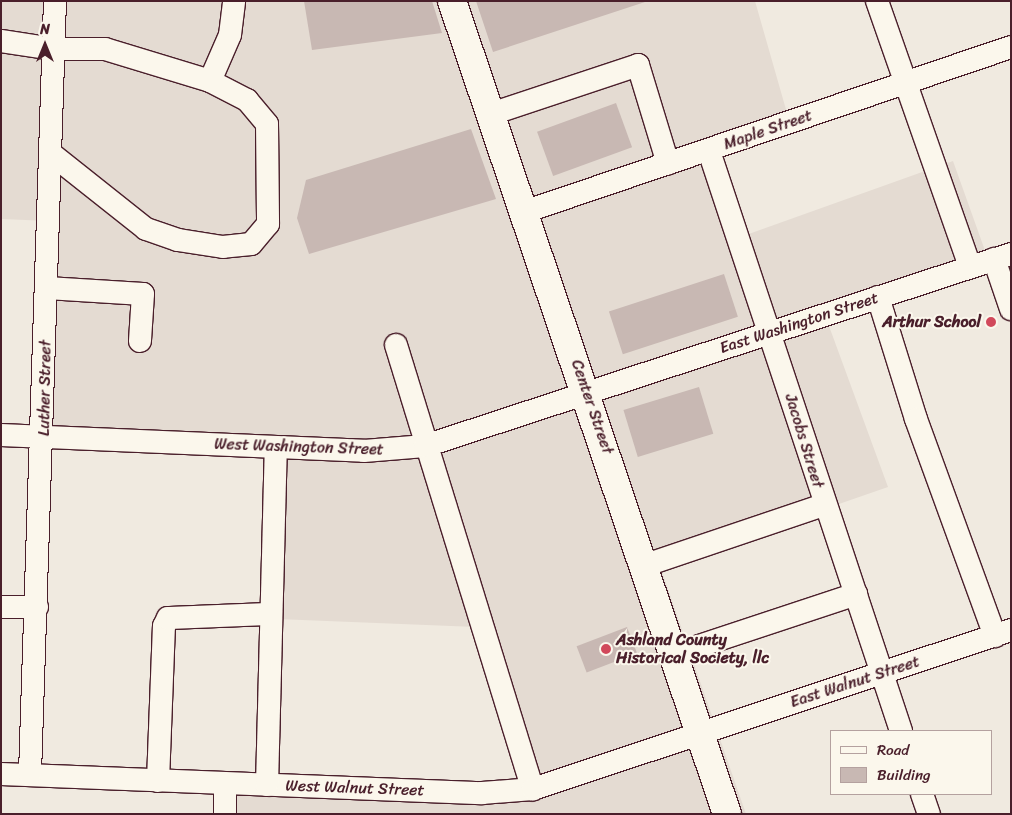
<!DOCTYPE html>
<style>
body{margin:0}
#map{position:relative;width:1012px;height:815px;overflow:hidden;background:#f0eae0;font-family:Sriracha,sans-serif}
div>[style]{position:absolute}
.built>*{inset:0;background:#e4dbd2}
.building>*{inset:0;background:#c8b8b3;transform-origin:0 0}
.roads{filter:drop-shadow(1px 0 #4a1f2b) drop-shadow(-1px 0 #4a1f2b) drop-shadow(0 1px #4a1f2b) drop-shadow(0 -1px #4a1f2b)}
.minor>*{height:22px;margin:-11px;padding:0 11px;transform-origin:11px;border-radius:11px;background:#fbf7ec}
.major>*{height:28px;margin:-14px;padding:0 14px;transform-origin:14px;border-radius:14px;background:#fbf7ec}
.dots>*{width:14px;height:14px;translate:-50% -50%;box-sizing:border-box;border:2px solid #fbf7ec;border-radius:50%}
span{translate:-50% -50%;white-space:nowrap;text-align:center;line-height:1.15;-webkit-text-stroke:4px #fbf7ec;paint-order:stroke}
.street-label{font-size:16px;color:#4a1f2b}
.poi-label{font-size:16px;color:#4a1f2b;font-weight:700}
.right{translate:-100% -50%;text-align:right}
.left{translate:0 -50%;text-align:left}
.frame{position:absolute;inset:0;border:2px solid #4a1f2b;pointer-events:none}
.legend{position:absolute;left:830px;top:730px;width:162px;height:65px;box-sizing:border-box;background:#fbf7ec;border:1px solid #b4a19f;margin:0;padding:6px 9px;list-style:none;font-size:15px;color:#4a1f2b}
.legend li{display:flex;align-items:center;gap:10px;height:25px}
.legend b{width:25px;border:1px solid #b4a19f}
.north{position:absolute;left:20px;top:20px;width:50px;height:50px;-webkit-text-stroke:4px #fbf7ec;paint-order:stroke;rotate:0deg;font-size:14px;font-weight:700;line-height:20px;text-align:center;color:#4a1f2b}
.north::after{content:'';display:block;margin:auto;width:18px;height:22px;background:#4a1f2b;clip-path:polygon(50% 0,100% 100%,50% 72%,0 100%)}
</style>
<div id="map">
<div class="built">
<i style="clip-path:polygon(1px 1px,755px 1px,793px 134px,720px 156px,746px 235px,953px 161px,993px 273px,829px 326px,888px 487px,660px 566px,746px 814px,221px 814px,222px 779px,530px 793px,476px 627px,277px 619px,280px 450px,46px 441px,50px 221px,1px 219px)"></i>
</div>
<div class="building">
<i style="clip-path:polygon(304px 1px,432px 1px,442px 33px,312px 50px)"></i>
<i style="clip-path:polygon(476px 1px,645px 1px,645px 2px,493px 52px)"></i>
<i style="left:616px;top:103px;width:47px;height:84px;rotate:70deg"></i>
<i style="clip-path:polygon(471px 129px,496px 199px,309px 254px,297px 218px,306px 180px)"></i>
<i style="left:724px;top:274px;width:45px;height:121px;rotate:72deg"></i>
<i style="left:699px;top:387px;width:49px;height:79px;rotate:73deg"></i>
<i style="left:627px;top:627px;width:28px;height:54px;rotate:69deg"></i>
</div>
<div class="roads">
<div class="minor">
<i style="left:877px;top:1px;width:282px;rotate:70.7deg"></i>
<i style="left:1px;top:41px;width:54px;rotate:8.6deg"></i>
<i style="left:54px;top:49px;width:51px"></i>
<i style="left:105px;top:49px;width:110px;rotate:16.9deg"></i>
<i style="left:210px;top:81px;width:42px;rotate:27.2deg"></i>
<i style="left:247px;top:100px;width:31px;rotate:50deg"></i>
<i style="left:267px;top:124px;width:100px;rotate:89.4deg"></i>
<i style="left:268px;top:224px;width:26px;rotate:130deg"></i>
<i style="left:251px;top:244px;width:28px;rotate:174deg"></i>
<i style="left:223px;top:247px;width:46px;rotate:-171.2deg"></i>
<i style="left:178px;top:240px;width:34px;rotate:-161deg"></i>
<i style="left:146px;top:229px;width:122px;rotate:-141.6deg"></i>
<i style="left:210px;top:81px;width:50px;rotate:-66.5deg"></i>
<i style="left:230px;top:35px;width:34px;rotate:-83deg"></i>
<i style="left:491px;top:114px;width:155px;rotate:-18.4deg"></i>
<i style="left:638px;top:65px;width:103px;rotate:73.1deg"></i>
<i style="left:709px;top:151px;width:611px;rotate:71.68deg"></i>
<i style="left:524px;top:212px;width:514px;rotate:-18.72deg"></i>
<i style="left:994px;top:259px;width:53px;rotate:71.2deg"></i>
<i style="left:47px;top:288px;width:96px;rotate:3.6deg"></i>
<i style="left:143px;top:294px;width:47px;rotate:93.7deg"></i>
<i style="left:878px;top:297px;width:128px;rotate:72.7deg"></i>
<i style="left:916px;top:419px;width:231px;rotate:70deg"></i>
<i style="left:396px;top:345px;width:465px;rotate:72.9deg"></i>
<i style="left:1px;top:435px;width:363px;rotate:2.5deg"></i>
<i style="left:364px;top:451px;width:61px;rotate:-4.7deg"></i>
<i style="left:425px;top:446px;width:617px;rotate:-18.14deg"></i>
<i style="left:646px;top:565px;width:187px;rotate:-18.7deg"></i>
<i style="left:1px;top:607px;width:36px"></i>
<i style="left:675px;top:654px;width:191px;rotate:-18.3deg"></i>
<i style="left:1px;top:774px;width:481px;rotate:2.3deg"></i>
<i style="left:482px;top:793px;width:51px;rotate:-4.5deg"></i>
<i style="left:533px;top:789px;width:504px;rotate:-18.4deg"></i>
<i style="left:30px;top:774px;width:773px;rotate:-88.15deg"></i>
<i style="left:158px;top:781px;width:155px;rotate:-87.8deg"></i>
<i style="left:164px;top:626px;width:9px;rotate:-63deg"></i>
<i style="left:168px;top:618px;width:101px;rotate:-2.3deg"></i>
<i style="left:267px;top:785px;width:338px;rotate:-88.5deg"></i>
<i style="left:922px;top:794px;width:21px;rotate:71deg"></i>
<i style="left:225px;top:814px;width:30px;rotate:-90deg"></i>
</div>
<div class="major">
<i style="left:452px;top:1px;width:858px;rotate:71.31deg"></i>
</div>
</div>
<div class="dots">
<i style="left:991px;top:322px;background:#d1495b"></i>
<i style="left:606px;top:649px;background:#d1495b"></i>
</div>
<div class="street-label">
<span style="left:768px;top:130px;rotate:-19deg">Maple Street</span>
<span style="left:799px;top:323px;rotate:-18deg">East Washington Street</span>
<span style="left:45px;top:388px;rotate:-89deg">Luther Street</span>
<span style="left:592px;top:407px;rotate:71deg">Center Street</span>
<span style="left:804px;top:441px;rotate:73deg">Jacobs Street</span>
<span style="left:299px;top:447px;rotate:2deg">West Washington Street</span>
<span style="left:855px;top:682px;rotate:-18deg">East Walnut Street</span>
<span style="left:355px;top:788px;rotate:2deg">West Walnut Street</span>
</div>
<div class="poi-label">
<span class="right" style="left:981px;top:322px">Arthur School</span>
<span class="left" style="left:616px;top:649px">Ashland County<br>Historical Society, llc</span>
</div>
<div class="frame"></div>
<ul class="legend">
<li><b style="height:6px;background:#fbf7ec"></b>Road</li>
<li><b style="height:14px;background:#c8b8b3"></b>Building</li>
</ul>
<div class="north">N</div>
</div>
